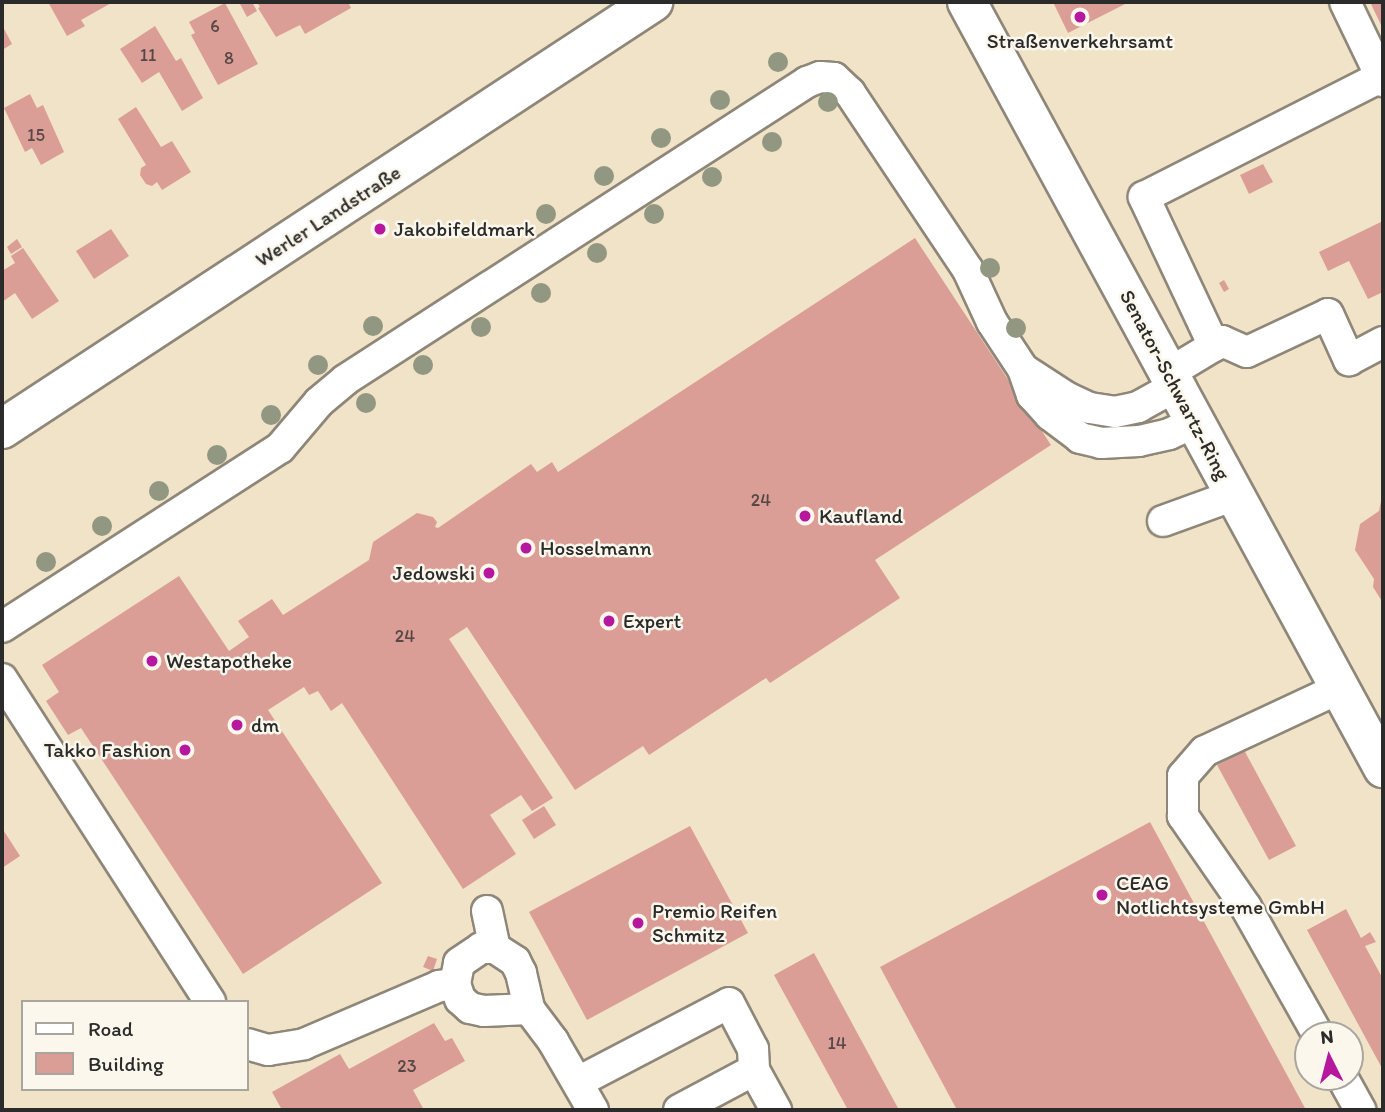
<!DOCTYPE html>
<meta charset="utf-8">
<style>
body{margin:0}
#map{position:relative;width:1385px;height:1112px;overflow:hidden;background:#f1e3c7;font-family:Itim,sans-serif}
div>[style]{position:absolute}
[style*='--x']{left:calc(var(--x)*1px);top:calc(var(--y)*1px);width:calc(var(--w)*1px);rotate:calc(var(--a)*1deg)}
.building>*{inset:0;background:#da9e97}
.roads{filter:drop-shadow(2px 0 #8e8779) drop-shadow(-2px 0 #8e8779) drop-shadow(0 2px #8e8779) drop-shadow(0 -2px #8e8779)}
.minor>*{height:30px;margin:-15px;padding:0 15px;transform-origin:15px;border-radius:15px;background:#fff}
.major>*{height:38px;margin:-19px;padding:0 19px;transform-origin:19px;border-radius:19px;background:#fff}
.trees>*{width:20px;height:20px;margin:-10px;border-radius:50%;background:#919781}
.dots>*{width:19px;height:19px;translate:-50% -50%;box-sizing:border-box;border:4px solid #fbf7ec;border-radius:50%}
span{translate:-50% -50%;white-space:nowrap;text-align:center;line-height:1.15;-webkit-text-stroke:5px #fbf7ec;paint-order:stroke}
.number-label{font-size:18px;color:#574846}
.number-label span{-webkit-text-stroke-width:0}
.poi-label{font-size:21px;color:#2b2b2b}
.left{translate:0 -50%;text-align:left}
.right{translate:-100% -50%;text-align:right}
.street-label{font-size:21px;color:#2b2b2b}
.frame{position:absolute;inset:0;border:4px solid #2b2b2b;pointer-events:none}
.legend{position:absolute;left:21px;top:1000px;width:228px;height:91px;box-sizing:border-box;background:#fbf7ec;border:2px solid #a8a59f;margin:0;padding:9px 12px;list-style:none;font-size:21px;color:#2b2b2b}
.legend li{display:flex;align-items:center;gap:14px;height:35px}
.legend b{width:35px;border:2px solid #a8a59f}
.north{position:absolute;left:1294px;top:1021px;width:70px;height:70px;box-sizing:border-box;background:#fbf7ec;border:2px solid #a8a59f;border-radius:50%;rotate:354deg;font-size:19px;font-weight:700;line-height:28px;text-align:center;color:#2b2b2b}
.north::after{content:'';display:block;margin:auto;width:24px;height:32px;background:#b5179e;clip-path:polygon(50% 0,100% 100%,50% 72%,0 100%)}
</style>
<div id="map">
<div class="building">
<i style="clip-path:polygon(48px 2px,113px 2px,81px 20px,85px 26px,67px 36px)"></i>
<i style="clip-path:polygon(239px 2px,252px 2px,257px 11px,247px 17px)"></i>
<i style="clip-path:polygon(257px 2px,348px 2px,351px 8px,305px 34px,300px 25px,276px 37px,258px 8px,260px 7px)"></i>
<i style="clip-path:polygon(1053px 2px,1129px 2px,1068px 33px)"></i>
<i style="clip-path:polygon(1370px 2px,1383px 2px,1383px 29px)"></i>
<i style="clip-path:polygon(225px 3px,258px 64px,218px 85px,191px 35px,195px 33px,189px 22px)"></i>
<i style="clip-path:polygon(2px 25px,12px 44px,2px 50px)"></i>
<i style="clip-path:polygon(155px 26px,176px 61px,181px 58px,203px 98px,182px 111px,159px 72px,142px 83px,120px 49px)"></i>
<i style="clip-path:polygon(30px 94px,37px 108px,43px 105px,64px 152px,41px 165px,32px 148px,25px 152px,4px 108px)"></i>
<i style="clip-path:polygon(136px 107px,161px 147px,172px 141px,191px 172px,162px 190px,157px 182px,152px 186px,146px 184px,140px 175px,141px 168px,146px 165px,118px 119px)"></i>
<i style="clip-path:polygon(1263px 164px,1273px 182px,1249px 194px,1240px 175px)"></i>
<i style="clip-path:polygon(1383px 221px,1383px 292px,1368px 299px,1349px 261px,1328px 271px,1319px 252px)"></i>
<i style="clip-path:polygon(111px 229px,129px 256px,94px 279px,76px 251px)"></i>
<i style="clip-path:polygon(915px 238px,1051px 445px,875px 560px,900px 598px,770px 683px,766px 678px,649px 755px,643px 746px,575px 790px,467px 627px,449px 639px,553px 798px,532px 811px,521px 795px,490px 815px,516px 854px,463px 889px,342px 703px,331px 711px,318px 691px,309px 695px,304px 687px,268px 710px,382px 883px,243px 974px,81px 728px,68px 735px,46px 701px,59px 692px,42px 665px,179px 576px,229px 651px,249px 637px,238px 621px,272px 599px,283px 615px,369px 560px,373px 542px,417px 513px,433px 517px,437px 522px,435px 527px,438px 528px,531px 464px,537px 472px,552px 462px,558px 472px)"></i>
<i style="clip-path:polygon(17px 239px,22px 247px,11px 254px,7px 247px)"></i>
<i style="clip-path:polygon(23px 248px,59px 301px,32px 319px,15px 293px,2px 302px,2px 271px,15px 263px,11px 256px)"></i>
<i style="clip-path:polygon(1224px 280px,1229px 289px,1224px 292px,1219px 283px)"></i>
<i style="clip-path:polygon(1382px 496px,1383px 496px,1383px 603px,1373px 587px,1374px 579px,1355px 550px,1360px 524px,1379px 511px)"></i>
<i style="clip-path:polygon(1244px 750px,1296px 846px,1269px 860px,1217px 765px)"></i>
<i style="clip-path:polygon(544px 806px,556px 825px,534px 839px,522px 820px)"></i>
<i style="clip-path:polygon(1150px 822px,1306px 1110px,957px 1110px,880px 967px)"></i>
<i style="clip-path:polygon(690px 826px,748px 933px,587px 1020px,529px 912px)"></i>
<i style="clip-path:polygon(2px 828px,20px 856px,2px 868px)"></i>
<i style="clip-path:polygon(1346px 909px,1361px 938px,1370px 932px,1376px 942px,1365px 946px,1383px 979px,1383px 1070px,1307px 930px)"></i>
<i style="clip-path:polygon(814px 953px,899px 1110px,848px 1110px,774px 975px)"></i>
<i style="clip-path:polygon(428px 956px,437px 959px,433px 971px,423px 967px)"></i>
<i style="clip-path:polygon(434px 1023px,445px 1041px,452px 1038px,465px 1061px,413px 1090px,424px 1110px,282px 1110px,272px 1092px,340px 1054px,349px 1069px)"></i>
</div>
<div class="roads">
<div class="minor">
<i style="--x:1345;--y:2;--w:88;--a:64.3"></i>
<i style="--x:1214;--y:346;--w:165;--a:-115.2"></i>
<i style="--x:1144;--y:197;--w:266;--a:-26.9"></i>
<i style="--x:1023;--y:369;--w:51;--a:33.1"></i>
<i style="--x:1066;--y:397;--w:26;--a:25"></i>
<i style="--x:1090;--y:408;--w:25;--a:9"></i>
<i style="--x:1115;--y:412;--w:24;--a:-12"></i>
<i style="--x:1138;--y:407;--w:43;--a:-28.9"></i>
<i style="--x:1169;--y:373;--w:62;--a:-31.1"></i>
<i style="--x:1222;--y:341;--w:27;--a:24"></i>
<i style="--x:1247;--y:352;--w:89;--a:-25.1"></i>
<i style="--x:1328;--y:314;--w:51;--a:65.5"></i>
<i style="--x:1349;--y:360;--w:38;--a:-28"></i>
<i style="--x:1163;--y:521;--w:77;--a:-19.9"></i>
<i style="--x:2;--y:627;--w:331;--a:-32.8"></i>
<i style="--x:280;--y:448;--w:60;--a:-49.7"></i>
<i style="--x:319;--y:402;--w:34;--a:-40"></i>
<i style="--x:345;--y:380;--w:550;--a:-32.82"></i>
<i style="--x:807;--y:82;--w:14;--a:-21"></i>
<i style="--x:820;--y:77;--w:14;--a:4"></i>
<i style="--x:834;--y:78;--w:22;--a:43"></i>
<i style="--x:850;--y:93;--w:213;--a:56.3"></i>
<i style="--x:968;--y:270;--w:57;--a:65.2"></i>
<i style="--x:992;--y:322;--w:56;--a:56.6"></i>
<i style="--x:1023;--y:369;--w:28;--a:71"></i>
<i style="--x:1032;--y:395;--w:27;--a:48"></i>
<i style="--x:1050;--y:415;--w:38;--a:37"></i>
<i style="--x:1080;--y:438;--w:22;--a:13"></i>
<i style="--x:1101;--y:443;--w:38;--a:-3"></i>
<i style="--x:1139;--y:441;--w:31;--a:-13"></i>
<i style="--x:1169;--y:434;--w:30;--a:-24"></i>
<i style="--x:2;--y:679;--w:384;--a:57.2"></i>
<i style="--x:487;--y:911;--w:38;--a:78"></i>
<i style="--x:529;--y:1009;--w:45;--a:177.5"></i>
<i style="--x:484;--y:1011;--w:14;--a:-168"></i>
<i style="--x:470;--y:1008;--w:13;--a:-138"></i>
<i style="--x:460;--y:999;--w:16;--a:-108"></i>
<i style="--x:455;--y:984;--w:21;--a:-79"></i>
<i style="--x:459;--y:963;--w:27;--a:-34"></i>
<i style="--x:481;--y:948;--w:14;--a:0"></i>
<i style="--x:495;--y:948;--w:24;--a:33"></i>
<i style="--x:515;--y:961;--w:13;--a:63"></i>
<i style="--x:521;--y:973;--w:37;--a:77"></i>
<i style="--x:529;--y:1009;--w:40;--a:53"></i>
<i style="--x:553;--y:1041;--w:80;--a:59.9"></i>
<i style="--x:1318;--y:1035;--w:147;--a:-119.4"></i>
<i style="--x:1246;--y:907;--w:111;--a:-124.7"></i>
<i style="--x:1183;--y:816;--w:40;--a:-90"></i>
<i style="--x:1183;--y:776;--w:33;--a:-49"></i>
<i style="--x:1205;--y:751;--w:149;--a:-25"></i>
<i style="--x:247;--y:1044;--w:22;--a:16"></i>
<i style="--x:268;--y:1050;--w:36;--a:-9"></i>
<i style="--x:304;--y:1044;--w:147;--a:-23.2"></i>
<i style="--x:439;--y:986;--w:16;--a:-7"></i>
<i style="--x:1342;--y:1077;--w:38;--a:61"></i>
<i style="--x:578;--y:1082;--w:170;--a:-27.6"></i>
<i style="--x:729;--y:1003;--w:52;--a:62.4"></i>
<i style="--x:753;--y:1049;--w:21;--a:87"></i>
<i style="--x:679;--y:1110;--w:85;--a:-28.1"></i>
<i style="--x:754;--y:1070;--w:46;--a:61.2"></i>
</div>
<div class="major">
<i style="--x:967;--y:2;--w:872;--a:61.49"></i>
<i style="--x:2;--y:429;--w:779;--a:-33.26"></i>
</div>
</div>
<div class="trees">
<i style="left:778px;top:62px"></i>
<i style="left:720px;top:100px"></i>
<i style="left:828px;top:102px"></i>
<i style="left:661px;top:138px"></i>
<i style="left:772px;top:142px"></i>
<i style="left:604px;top:176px"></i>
<i style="left:712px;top:177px"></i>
<i style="left:546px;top:214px"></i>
<i style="left:654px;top:214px"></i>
<i style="left:597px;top:253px"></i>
<i style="left:990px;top:268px"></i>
<i style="left:541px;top:293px"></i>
<i style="left:373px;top:326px"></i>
<i style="left:481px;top:327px"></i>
<i style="left:1016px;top:328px"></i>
<i style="left:318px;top:365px"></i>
<i style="left:423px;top:365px"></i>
<i style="left:366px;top:403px"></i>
<i style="left:271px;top:415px"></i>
<i style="left:217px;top:455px"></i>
<i style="left:159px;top:491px"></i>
<i style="left:102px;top:526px"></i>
<i style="left:46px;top:562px"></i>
</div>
<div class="dots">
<i style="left:1080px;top:17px;background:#b5179e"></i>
<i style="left:380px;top:229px;background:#b5179e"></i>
<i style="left:805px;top:516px;background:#b5179e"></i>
<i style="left:526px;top:548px;background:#b5179e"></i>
<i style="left:489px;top:573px;background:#b5179e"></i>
<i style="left:609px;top:621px;background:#b5179e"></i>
<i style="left:152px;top:661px;background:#b5179e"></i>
<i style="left:237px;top:725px;background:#b5179e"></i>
<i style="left:185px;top:750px;background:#b5179e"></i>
<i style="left:1102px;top:895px;background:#b5179e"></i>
<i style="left:638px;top:923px;background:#b5179e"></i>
</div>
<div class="number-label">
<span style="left:215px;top:26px">6</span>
<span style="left:148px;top:55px">11</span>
<span style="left:229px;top:58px">8</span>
<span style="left:36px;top:135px">15</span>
<span style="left:761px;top:500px">24</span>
<span style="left:405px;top:636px">24</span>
<span style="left:837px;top:1043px">14</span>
<span style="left:407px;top:1066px">23</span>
</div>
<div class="poi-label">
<span style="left:1080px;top:41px">Straßenverkehrsamt</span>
<span class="left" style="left:394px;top:229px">Jakobifeldmark</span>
<span class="left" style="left:819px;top:516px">Kaufland</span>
<span class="left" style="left:540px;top:548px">Hosselmann</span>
<span class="right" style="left:475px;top:573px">Jedowski</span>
<span class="left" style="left:623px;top:621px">Expert</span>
<span class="left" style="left:166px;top:661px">Westapotheke</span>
<span class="left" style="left:251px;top:725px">dm</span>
<span class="right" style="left:171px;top:750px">Takko Fashion</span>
<span class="left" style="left:1116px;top:895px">CEAG<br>Notlichtsysteme GmbH</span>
<span class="left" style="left:652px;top:923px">Premio Reifen<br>Schmitz</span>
</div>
<div class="street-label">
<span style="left:328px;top:216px;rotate:-33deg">Werler Landstraße</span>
<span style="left:1175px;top:385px;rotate:62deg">Senator-Schwartz-Ring</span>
</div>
<div class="frame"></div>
<ul class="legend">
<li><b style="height:9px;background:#fff"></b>Road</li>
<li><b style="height:19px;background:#da9e97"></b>Building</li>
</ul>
<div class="north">N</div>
</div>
